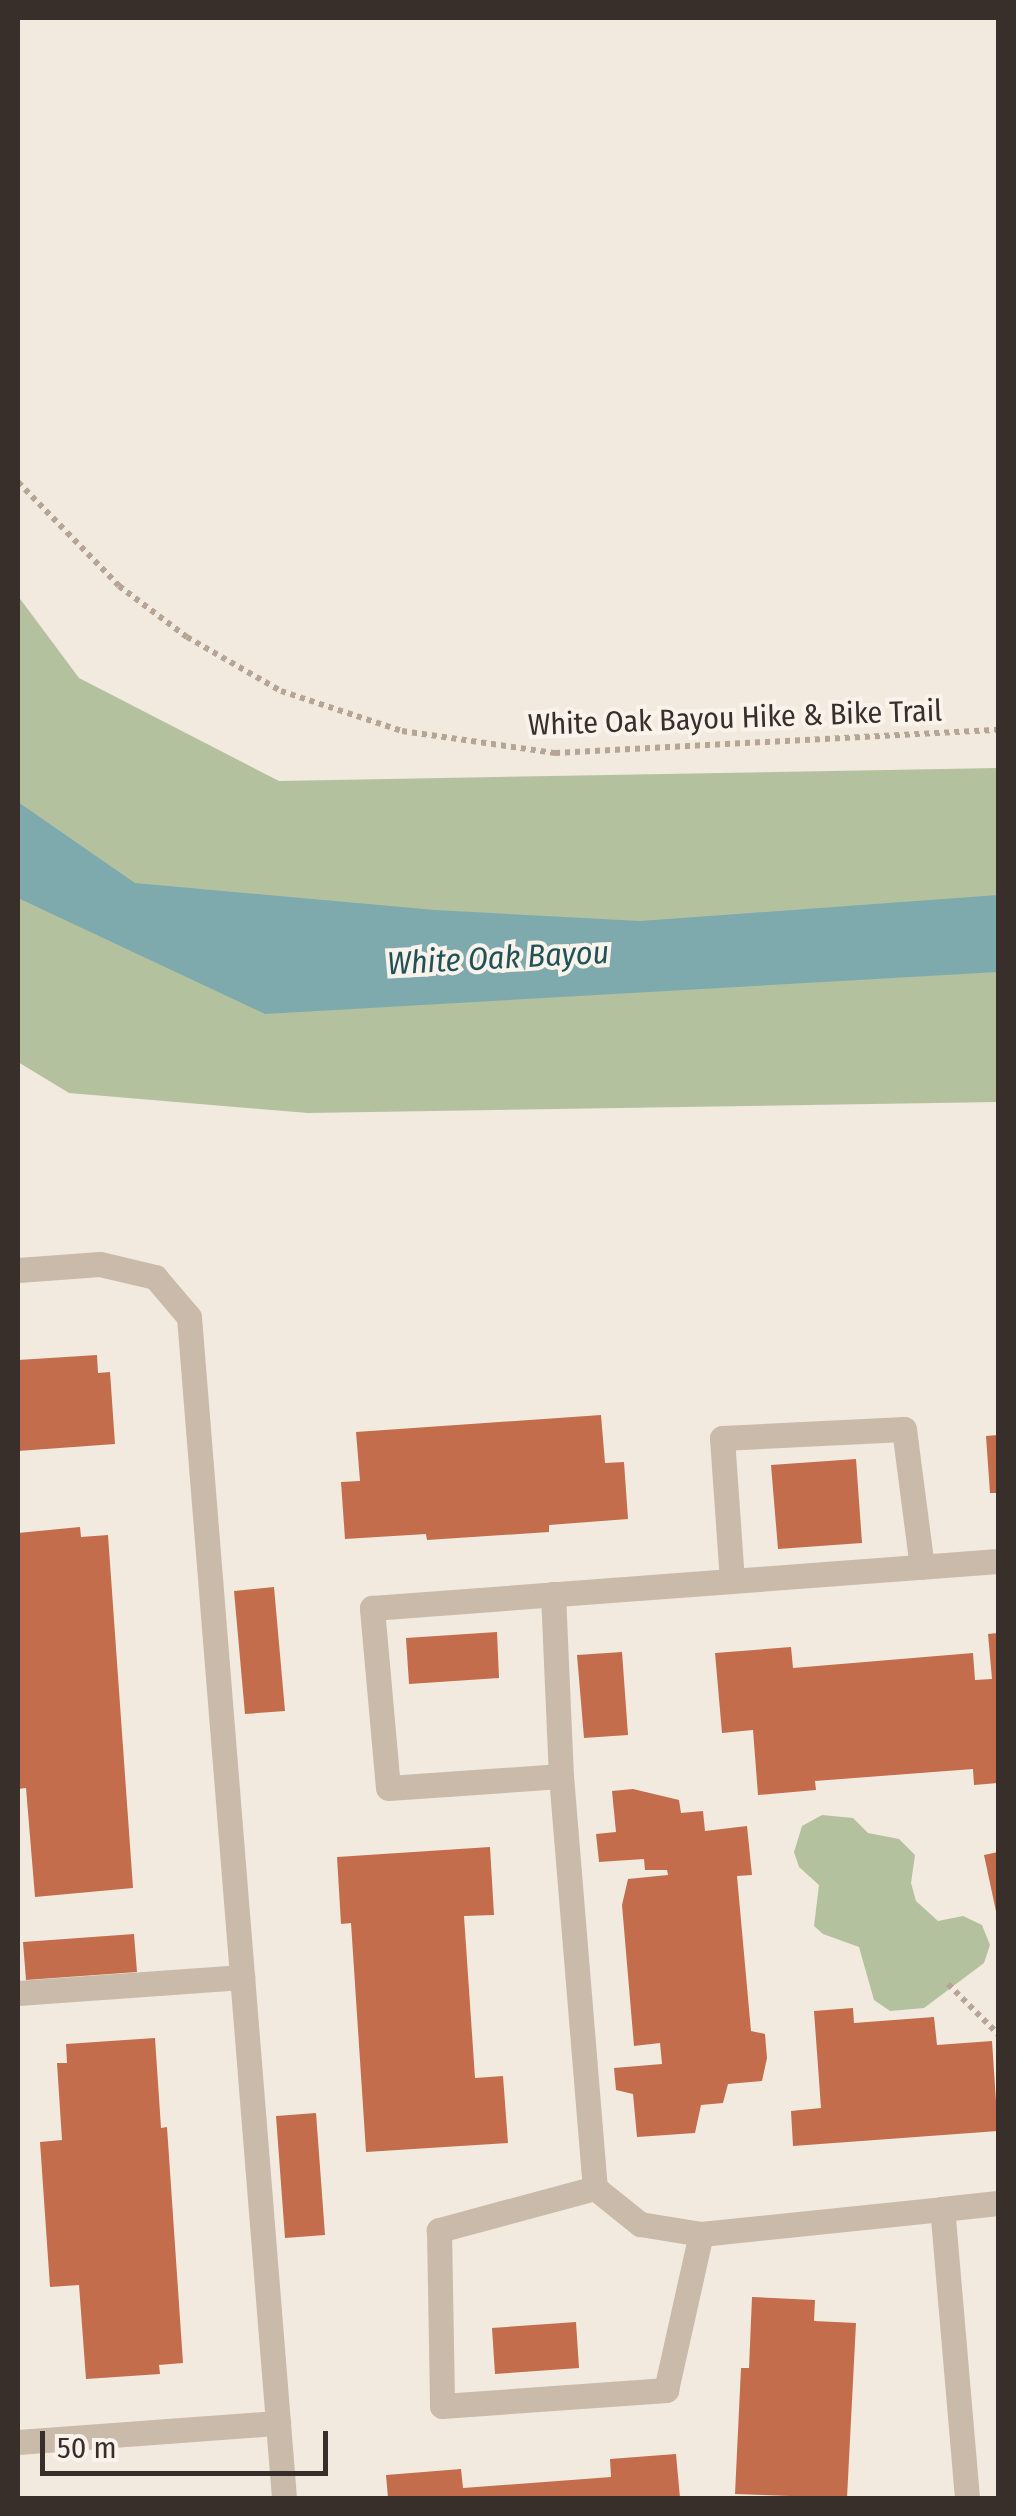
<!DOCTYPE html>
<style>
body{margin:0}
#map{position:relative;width:1016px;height:2516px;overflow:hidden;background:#f2eade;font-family:"Fira Sans Condensed",sans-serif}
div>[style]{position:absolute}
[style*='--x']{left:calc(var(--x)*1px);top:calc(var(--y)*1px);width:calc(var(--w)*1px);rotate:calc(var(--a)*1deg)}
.green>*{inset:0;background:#b4c19e}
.water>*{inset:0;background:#7eaaae}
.building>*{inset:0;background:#c36d4c}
.path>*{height:6px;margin-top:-3px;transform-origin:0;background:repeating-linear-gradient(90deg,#b6a494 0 5px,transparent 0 10px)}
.minor>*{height:25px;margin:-12.5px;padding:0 12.5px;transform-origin:12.5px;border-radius:12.5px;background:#cabaaa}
span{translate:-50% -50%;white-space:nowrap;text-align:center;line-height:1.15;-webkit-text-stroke:8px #faf3eb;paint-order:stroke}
.street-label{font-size:30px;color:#382f2a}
.water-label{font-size:32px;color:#205258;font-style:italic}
.frame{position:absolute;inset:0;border:20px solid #382f2a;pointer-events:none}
.scale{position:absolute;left:40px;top:2431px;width:288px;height:45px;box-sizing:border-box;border:5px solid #382f2a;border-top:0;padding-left:12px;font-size:30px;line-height:35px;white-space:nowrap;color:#382f2a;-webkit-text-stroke:8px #faf3eb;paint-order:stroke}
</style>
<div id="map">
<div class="green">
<i style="clip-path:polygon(18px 596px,79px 678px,279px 781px,998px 768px,998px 1102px,308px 1113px,69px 1093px,18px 1062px)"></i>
<i style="clip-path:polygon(822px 1815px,853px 1818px,868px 1833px,899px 1839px,915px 1855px,911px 1883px,916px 1901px,938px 1921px,963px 1916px,982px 1925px,990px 1945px,984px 1963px,924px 2008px,890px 2011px,874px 2000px,859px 1947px,823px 1934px,814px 1926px,819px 1885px,799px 1867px,794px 1852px,802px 1826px)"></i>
</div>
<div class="water">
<i style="clip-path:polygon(18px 802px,135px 883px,435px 910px,640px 921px,998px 895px,998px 972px,265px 1014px,18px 898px)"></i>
</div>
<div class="building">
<i style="clip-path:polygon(97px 1355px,98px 1373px,110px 1372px,115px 1444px,18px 1451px,18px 1360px)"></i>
<i style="clip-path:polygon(601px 1415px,605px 1463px,624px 1462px,628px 1519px,549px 1525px,549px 1532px,427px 1540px,426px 1534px,345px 1539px,341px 1482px,360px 1481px,356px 1432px)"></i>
<i style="clip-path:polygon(998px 1435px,998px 1493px,990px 1493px,986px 1436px)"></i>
<i style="clip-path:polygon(856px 1459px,862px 1543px,778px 1549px,771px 1465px)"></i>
<i style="clip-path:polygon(80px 1527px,81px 1537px,108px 1535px,133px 1888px,35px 1897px,26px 1788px,18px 1789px,18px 1533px)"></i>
<i style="clip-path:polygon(274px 1587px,285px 1711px,245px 1714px,234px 1591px)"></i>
<i style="clip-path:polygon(497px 1632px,499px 1678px,409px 1684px,406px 1638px)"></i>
<i style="clip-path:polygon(998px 1633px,998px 1783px,974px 1785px,973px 1769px,815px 1781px,816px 1790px,758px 1795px,753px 1730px,722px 1733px,715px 1653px,791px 1647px,793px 1668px,973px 1653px,975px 1680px,992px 1679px,988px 1634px)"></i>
<i style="clip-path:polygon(622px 1652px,628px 1735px,584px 1738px,577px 1655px)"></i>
<i style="clip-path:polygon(633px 1789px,679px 1800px,681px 1813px,703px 1811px,705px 1831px,747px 1826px,752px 1875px,737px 1876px,751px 2031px,765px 2034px,767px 2058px,762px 2081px,728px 2084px,723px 2103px,701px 2105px,695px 2133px,637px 2137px,633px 2094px,616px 2090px,614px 2068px,662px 2064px,660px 2043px,634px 2046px,622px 1905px,628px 1879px,668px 1875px,667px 1870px,645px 1870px,644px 1859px,599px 1862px,596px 1834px,616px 1832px,612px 1791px)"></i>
<i style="clip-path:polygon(490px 1847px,494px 1915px,464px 1916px,475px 2078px,503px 2076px,508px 2143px,366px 2152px,351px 1923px,341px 1924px,337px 1857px)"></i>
<i style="clip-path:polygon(998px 1852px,998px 1916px,997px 1916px,984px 1855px)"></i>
<i style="clip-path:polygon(134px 1934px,137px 1972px,26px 1980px,23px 1942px)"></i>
<i style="clip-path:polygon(853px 2008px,854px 2023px,934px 2017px,937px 2045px,992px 2041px,998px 2131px,793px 2146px,791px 2111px,821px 2108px,814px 2011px)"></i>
<i style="clip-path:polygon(155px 2038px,161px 2128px,167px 2127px,183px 2363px,159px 2365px,160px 2374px,86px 2379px,79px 2285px,50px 2287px,40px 2142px,62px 2140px,57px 2063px,67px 2063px,66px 2044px)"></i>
<i style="clip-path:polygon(316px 2113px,325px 2235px,285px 2238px,276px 2116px)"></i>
<i style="clip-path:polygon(752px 2297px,815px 2300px,814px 2321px,856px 2323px,847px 2498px,735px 2494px,741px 2368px,749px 2368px)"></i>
<i style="clip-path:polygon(576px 2322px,579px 2368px,495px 2374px,492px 2328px)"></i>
<i style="clip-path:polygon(676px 2454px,680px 2498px,388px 2498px,386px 2475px,461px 2469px,463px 2488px,611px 2477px,610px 2459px)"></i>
</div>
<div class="path">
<i style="--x:18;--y:482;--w:145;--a:45.8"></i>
<i style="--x:119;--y:586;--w:85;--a:36.9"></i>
<i style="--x:187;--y:637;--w:108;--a:29.9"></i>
<i style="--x:281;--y:691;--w:127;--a:18.3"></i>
<i style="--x:402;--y:731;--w:155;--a:8.2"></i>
<i style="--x:555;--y:753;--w:444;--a:-3"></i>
<i style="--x:948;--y:1984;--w:71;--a:45"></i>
</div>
<div class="minor">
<i style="--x:18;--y:1270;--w:82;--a:-4.2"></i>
<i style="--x:100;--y:1264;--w:57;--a:13.3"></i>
<i style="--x:155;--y:1277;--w:52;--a:49.6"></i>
<i style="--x:189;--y:1317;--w:1185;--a:85.4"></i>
<i style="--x:732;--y:1581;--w:143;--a:-94"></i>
<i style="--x:722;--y:1438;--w:182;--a:-2.8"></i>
<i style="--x:904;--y:1429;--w:139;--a:82.6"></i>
<i style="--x:553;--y:1594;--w:182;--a:87.5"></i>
<i style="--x:561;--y:1776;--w:413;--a:85.3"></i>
<i style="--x:595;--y:2188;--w:58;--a:38.7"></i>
<i style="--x:640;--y:2224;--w:62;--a:9.3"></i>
<i style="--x:701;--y:2234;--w:242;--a:-5.9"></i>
<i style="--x:561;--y:1776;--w:173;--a:176"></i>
<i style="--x:388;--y:1788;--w:181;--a:-95.1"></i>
<i style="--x:372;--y:1608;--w:628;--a:-4.29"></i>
<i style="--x:18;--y:1993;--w:225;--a:-4.1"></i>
<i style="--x:595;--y:2188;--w:162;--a:164.9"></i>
<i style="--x:439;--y:2230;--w:176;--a:89"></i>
<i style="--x:442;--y:2406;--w:225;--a:-4.1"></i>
<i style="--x:666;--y:2390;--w:160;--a:-77.4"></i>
<i style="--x:18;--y:2442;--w:261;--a:-4.2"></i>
<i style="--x:967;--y:2498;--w:290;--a:-94.9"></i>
<i style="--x:942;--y:2209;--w:56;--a:-6.1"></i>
</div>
<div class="street-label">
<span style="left:735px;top:718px;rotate:-2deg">White Oak Bayou Hike &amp; Bike Trail</span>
</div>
<div class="water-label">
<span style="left:498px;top:958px;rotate:-3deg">White Oak Bayou</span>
</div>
<div class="frame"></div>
<div class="scale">50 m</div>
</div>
